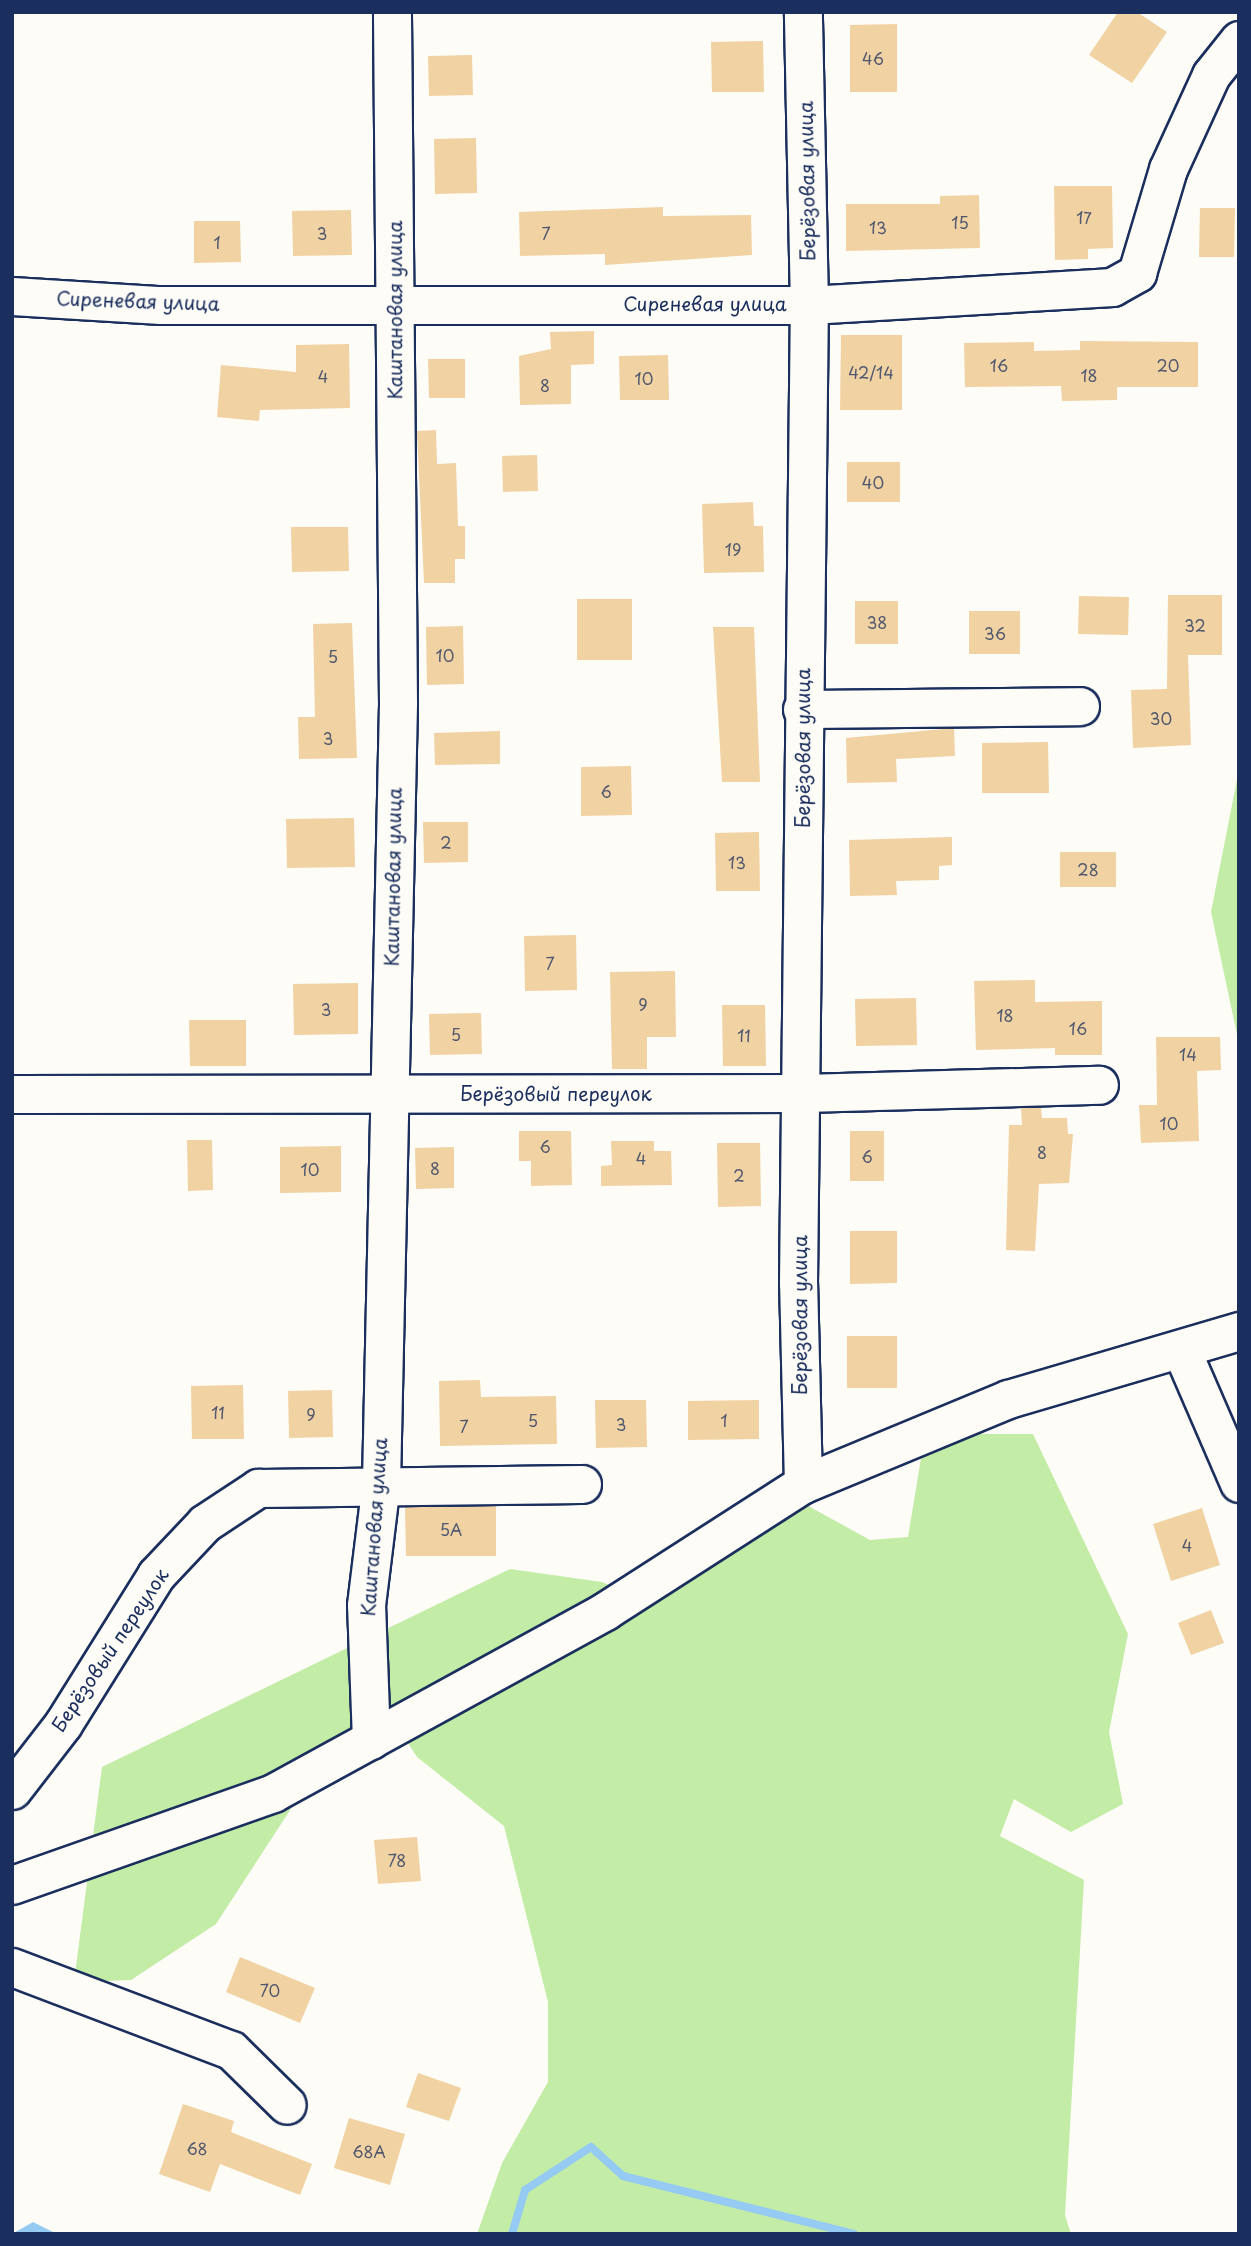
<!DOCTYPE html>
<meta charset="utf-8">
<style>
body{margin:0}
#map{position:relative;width:1251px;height:2246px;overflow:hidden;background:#fdfcf7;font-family:"Playpen Sans",sans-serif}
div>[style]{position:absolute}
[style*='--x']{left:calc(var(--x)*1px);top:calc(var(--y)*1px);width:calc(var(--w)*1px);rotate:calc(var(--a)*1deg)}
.green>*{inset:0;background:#c3eca7}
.water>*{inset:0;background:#95cbf3}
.stream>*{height:8px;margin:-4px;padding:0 4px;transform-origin:4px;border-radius:4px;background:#95cbf3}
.building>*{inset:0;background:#f1d2a3}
.roads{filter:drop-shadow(2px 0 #1b2f5e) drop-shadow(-2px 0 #1b2f5e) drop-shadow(0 2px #1b2f5e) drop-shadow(0 -2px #1b2f5e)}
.minor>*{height:37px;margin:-18.5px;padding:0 18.5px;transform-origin:18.5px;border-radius:18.5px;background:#fdfcf7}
span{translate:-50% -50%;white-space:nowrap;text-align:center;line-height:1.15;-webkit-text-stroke:6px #fdfcf7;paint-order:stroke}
.number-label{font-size:16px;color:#50586f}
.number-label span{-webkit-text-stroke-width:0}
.street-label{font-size:19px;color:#1b2f5e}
.frame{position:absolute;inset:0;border:14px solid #1b2f5e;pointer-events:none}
</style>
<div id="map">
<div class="green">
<i style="clip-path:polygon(1239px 769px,1239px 1044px,1211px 912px)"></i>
<i style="clip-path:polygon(925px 1434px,1033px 1434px,1128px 1634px,1109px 1732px,1123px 1804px,1071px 1832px,1014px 1799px,1000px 1836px,1084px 1880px,1065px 2215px,1071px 2234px,477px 2234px,502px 2163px,548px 2082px,548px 2002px,504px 1826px,417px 1757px,406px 1740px,296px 1801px,216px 1924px,131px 1980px,74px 1982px,102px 1767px,510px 1569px,602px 1582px,651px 1604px,801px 1502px,870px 1540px,908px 1537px)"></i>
</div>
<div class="water">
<i style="clip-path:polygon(33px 2222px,57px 2234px,12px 2234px)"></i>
</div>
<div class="stream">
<i style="--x:512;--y:2234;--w:46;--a:-73.5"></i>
<i style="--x:525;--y:2190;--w:79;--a:-33.1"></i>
<i style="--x:591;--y:2147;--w:43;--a:42.2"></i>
<i style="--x:623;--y:2176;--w:238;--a:14.1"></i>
</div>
<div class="building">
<i style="clip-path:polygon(1118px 12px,1137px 12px,1167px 32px,1132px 83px,1089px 55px)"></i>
<i style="clip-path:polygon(897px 24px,897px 92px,850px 92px,850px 25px)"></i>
<i style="clip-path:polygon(763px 41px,764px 92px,712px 92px,711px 42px)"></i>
<i style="clip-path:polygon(472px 55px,473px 95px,429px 96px,428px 56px)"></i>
<i style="clip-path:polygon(476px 138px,477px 193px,435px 194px,434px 139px)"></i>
<i style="clip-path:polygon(1054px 186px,1112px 186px,1113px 248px,1088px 249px,1088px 259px,1055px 260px)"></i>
<i style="clip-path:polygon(979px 195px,980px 248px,846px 251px,846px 204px,940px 204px,940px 196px)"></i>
<i style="clip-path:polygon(663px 207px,663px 216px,751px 215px,752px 255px,605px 265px,605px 254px,520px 256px,519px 212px)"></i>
<i style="clip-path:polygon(1200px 208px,1235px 208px,1234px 257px,1199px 257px)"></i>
<i style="clip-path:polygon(351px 210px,352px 255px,293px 256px,292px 211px)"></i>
<i style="clip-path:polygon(194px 221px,240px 221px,241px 262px,194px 263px)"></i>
<i style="clip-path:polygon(594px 331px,594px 364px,571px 365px,571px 404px,520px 405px,519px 356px,551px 349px,550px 332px)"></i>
<i style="clip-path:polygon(841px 335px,902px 335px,902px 410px,840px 410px)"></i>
<i style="clip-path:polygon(1080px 341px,1198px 342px,1198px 387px,1117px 387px,1117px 400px,1062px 401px,1061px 386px,965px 387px,964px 343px,1034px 342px,1034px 351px,1080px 350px)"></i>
<i style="clip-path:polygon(349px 344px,350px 408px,260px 410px,259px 421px,217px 417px,221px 365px,296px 372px,296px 345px)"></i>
<i style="clip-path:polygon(668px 355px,669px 400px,620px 400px,619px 356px)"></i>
<i style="clip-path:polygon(428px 359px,465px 359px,465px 398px,429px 398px)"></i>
<i style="clip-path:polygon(436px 430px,437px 464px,456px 463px,458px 526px,465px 526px,465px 559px,455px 559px,455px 583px,424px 583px,417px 431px)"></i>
<i style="clip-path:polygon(537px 455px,538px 491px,503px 492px,502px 456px)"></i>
<i style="clip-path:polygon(847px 462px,900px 462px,900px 502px,847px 502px)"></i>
<i style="clip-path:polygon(753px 502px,754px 526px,763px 526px,764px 572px,704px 573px,702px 504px)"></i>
<i style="clip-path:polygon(291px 527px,348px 527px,349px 571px,292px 572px)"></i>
<i style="clip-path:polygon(1168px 595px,1222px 595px,1222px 655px,1188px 655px,1191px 745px,1133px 748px,1131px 690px,1167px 689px)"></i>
<i style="clip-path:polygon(1079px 596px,1129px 597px,1128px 635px,1078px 634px)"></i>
<i style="clip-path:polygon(577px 599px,632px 599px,632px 660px,577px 660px)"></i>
<i style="clip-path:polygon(855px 601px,898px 601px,898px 644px,855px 644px)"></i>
<i style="clip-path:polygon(969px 611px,1020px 611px,1020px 654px,969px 654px)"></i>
<i style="clip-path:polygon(352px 623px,357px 758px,299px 759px,298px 717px,315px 717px,313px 624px)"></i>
<i style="clip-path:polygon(463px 626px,464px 684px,427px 685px,426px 627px)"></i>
<i style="clip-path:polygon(713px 627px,754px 627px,760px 782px,722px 782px)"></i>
<i style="clip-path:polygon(954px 728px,955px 756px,896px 759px,897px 782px,847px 783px,846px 738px)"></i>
<i style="clip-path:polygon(500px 731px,500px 764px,435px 765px,434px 733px)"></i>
<i style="clip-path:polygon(1048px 742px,1049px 793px,982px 793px,982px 743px)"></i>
<i style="clip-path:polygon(631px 766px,632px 815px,581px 816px,581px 767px)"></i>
<i style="clip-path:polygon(354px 818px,355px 867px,287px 868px,286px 819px)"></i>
<i style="clip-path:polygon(423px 822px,468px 822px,468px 862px,424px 863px)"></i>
<i style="clip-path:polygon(759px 832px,760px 891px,716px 891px,715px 833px)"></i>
<i style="clip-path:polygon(952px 837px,952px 865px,939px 866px,939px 880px,896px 881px,897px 895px,850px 896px,849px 840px)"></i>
<i style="clip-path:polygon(1060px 852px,1116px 852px,1116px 887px,1060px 887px)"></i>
<i style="clip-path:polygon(576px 935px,577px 990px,525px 991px,524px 936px)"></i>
<i style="clip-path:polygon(675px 971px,676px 1037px,647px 1037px,647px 1069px,612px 1069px,610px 972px)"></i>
<i style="clip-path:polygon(1035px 980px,1035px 1002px,1102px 1001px,1102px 1055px,1055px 1055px,1055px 1048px,976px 1050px,974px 981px)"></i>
<i style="clip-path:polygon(358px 983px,358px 1034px,294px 1035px,293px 984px)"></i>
<i style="clip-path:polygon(916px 998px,917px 1045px,856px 1046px,855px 999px)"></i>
<i style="clip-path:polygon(722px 1005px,765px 1005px,766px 1066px,723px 1066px)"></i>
<i style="clip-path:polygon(481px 1013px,482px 1054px,430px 1055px,429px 1014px)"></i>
<i style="clip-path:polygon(189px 1020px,246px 1020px,246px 1066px,190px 1066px)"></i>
<i style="clip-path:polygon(1156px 1037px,1220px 1037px,1221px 1070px,1197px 1071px,1199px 1141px,1141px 1143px,1139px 1105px,1157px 1105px)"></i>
<i style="clip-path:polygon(1021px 1108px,1041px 1108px,1042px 1118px,1067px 1118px,1068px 1134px,1073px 1134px,1069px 1183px,1039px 1184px,1035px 1251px,1006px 1250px,1009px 1125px,1022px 1125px)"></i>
<i style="clip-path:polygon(519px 1131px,571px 1131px,572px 1185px,531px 1186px,531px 1161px,519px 1161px)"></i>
<i style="clip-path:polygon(850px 1131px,884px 1131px,884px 1181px,850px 1181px)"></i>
<i style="clip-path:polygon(187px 1140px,212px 1140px,213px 1190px,188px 1191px)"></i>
<i style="clip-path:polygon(611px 1141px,654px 1141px,654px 1151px,671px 1151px,672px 1185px,601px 1186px,601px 1166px,612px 1165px)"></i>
<i style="clip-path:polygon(717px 1143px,760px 1143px,761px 1206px,718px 1207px)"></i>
<i style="clip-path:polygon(341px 1146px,341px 1192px,280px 1193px,280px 1147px)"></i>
<i style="clip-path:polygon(454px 1147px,454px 1188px,416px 1189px,415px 1148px)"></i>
<i style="clip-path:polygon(850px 1231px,897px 1231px,897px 1283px,850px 1284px)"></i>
<i style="clip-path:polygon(847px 1336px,897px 1336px,897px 1388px,847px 1388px)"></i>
<i style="clip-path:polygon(480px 1380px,481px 1397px,556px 1396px,557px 1444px,440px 1446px,439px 1381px)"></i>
<i style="clip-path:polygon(243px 1385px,244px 1439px,192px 1439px,191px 1386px)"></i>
<i style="clip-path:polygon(332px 1390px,333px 1437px,289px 1438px,288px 1391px)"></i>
<i style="clip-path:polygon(595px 1400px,646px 1400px,647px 1447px,596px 1448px)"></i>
<i style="clip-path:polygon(759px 1400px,759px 1439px,688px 1440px,688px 1401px)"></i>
<i style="clip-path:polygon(496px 1506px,496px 1556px,406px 1556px,405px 1507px)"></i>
<i style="clip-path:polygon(1202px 1508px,1220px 1565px,1171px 1581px,1153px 1524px)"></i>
<i style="clip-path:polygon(1211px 1610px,1224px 1643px,1191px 1655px,1178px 1623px)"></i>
<i style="clip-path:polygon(417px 1837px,421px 1881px,378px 1884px,374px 1840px)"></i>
<i style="clip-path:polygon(240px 1957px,315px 1988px,300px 2023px,226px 1992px)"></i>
<i style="clip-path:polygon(418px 2073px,461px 2088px,449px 2121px,406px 2107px)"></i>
<i style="clip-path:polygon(183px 2104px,234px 2121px,231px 2132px,312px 2164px,300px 2195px,220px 2164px,210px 2192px,159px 2174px)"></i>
<i style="clip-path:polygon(349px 2118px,405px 2134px,390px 2185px,334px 2168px)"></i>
</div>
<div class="roads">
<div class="minor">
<i style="--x:12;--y:296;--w:149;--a:3.5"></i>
<i style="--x:161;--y:305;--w:648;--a:0"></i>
<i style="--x:809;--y:305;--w:304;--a:-3.4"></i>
<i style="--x:1112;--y:287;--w:29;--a:-29"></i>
<i style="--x:1137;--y:273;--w:109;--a:-73.4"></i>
<i style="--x:1168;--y:169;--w:103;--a:-65.4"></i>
<i style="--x:1211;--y:75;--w:45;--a:-51.3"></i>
<i style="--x:802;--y:709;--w:278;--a:-0.6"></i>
<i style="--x:12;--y:1094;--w:792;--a:-0.07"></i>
<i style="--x:804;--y:1093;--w:295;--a:-1.6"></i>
<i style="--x:1181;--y:1349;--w:146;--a:66.6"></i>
<i style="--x:803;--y:1484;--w:201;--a:-91.4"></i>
<i style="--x:798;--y:1283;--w:978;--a:-89.36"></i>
<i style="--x:809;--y:305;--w:293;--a:-91.2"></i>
<i style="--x:371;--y:1740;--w:135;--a:-92.1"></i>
<i style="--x:366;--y:1605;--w:123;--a:-83"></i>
<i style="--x:381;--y:1483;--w:780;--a:-88.75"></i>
<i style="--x:398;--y:703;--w:691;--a:-90.5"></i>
<i style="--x:12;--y:1790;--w:83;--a:-52.3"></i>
<i style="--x:63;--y:1724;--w:176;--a:-58"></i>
<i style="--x:156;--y:1575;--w:71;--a:-46.7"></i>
<i style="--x:205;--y:1523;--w:64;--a:-33.4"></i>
<i style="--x:258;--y:1488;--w:324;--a:-0.7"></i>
<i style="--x:12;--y:1885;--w:277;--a:-19.4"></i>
<i style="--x:273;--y:1793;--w:379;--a:-28.7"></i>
<i style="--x:605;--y:1611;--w:235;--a:-32.7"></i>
<i style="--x:803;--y:1484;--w:222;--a:-22.5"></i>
<i style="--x:1008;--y:1399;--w:241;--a:-16.4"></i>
<i style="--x:12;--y:1967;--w:234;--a:20.8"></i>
<i style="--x:231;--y:2050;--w:78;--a:44.5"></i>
</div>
</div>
<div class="number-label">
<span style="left:873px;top:58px">46</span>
<span style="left:1084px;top:217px">17</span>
<span style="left:960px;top:222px">15</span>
<span style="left:878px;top:227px">13</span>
<span style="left:322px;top:233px">3</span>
<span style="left:546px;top:233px">7</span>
<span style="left:217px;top:242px">1</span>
<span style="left:999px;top:365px">16</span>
<span style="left:1168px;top:365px">20</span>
<span style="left:871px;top:372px">42/14</span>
<span style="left:1089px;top:375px">18</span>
<span style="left:323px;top:376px">4</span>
<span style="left:644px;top:378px">10</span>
<span style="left:545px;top:385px">8</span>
<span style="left:873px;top:482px">40</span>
<span style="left:733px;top:549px">19</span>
<span style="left:877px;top:622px">38</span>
<span style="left:1195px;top:625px">32</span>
<span style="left:995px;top:633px">36</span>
<span style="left:445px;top:655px">10</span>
<span style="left:333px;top:656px">5</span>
<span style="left:1161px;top:718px">30</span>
<span style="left:328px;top:738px">3</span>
<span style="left:606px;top:791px">6</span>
<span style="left:446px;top:842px">2</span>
<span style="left:737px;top:862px">13</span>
<span style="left:1088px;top:869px">28</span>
<span style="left:550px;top:963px">7</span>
<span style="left:643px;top:1004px">9</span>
<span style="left:326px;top:1009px">3</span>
<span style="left:1005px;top:1015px">18</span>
<span style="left:1078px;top:1028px">16</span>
<span style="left:456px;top:1034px">5</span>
<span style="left:744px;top:1035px">11</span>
<span style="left:1188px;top:1054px">14</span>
<span style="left:1169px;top:1123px">10</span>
<span style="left:545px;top:1146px">6</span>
<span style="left:1042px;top:1152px">8</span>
<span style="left:867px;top:1156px">6</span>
<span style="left:641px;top:1158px">4</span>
<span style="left:435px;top:1168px">8</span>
<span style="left:310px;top:1169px">10</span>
<span style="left:739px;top:1175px">2</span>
<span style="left:218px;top:1412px">11</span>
<span style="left:311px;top:1414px">9</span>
<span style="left:533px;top:1420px">5</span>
<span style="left:724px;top:1420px">1</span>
<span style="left:621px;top:1424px">3</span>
<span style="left:464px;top:1426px">7</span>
<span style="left:451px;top:1529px">5А</span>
<span style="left:1187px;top:1545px">4</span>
<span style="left:397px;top:1860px">78</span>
<span style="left:270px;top:1990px">70</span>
<span style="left:197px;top:2148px">68</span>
<span style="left:369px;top:2151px">68А</span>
</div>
<div class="street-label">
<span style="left:807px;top:181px;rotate:-91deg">Берёзовая улица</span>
<span style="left:138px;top:301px;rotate:2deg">Сиреневая улица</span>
<span style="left:705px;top:304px">Сиреневая улица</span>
<span style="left:395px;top:310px;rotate:-90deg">Каштановая улица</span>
<span style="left:803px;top:748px;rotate:-90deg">Берёзовая улица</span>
<span style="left:393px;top:877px;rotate:-89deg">Каштановая улица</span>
<span style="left:556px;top:1094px">Берёзовый переулок</span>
<span style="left:800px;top:1315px;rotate:-90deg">Берёзовая улица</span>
<span style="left:374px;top:1527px;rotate:-86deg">Каштановая улица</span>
<span style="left:110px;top:1650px;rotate:-56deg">Берёзовый переулок</span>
</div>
<div class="frame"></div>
</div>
